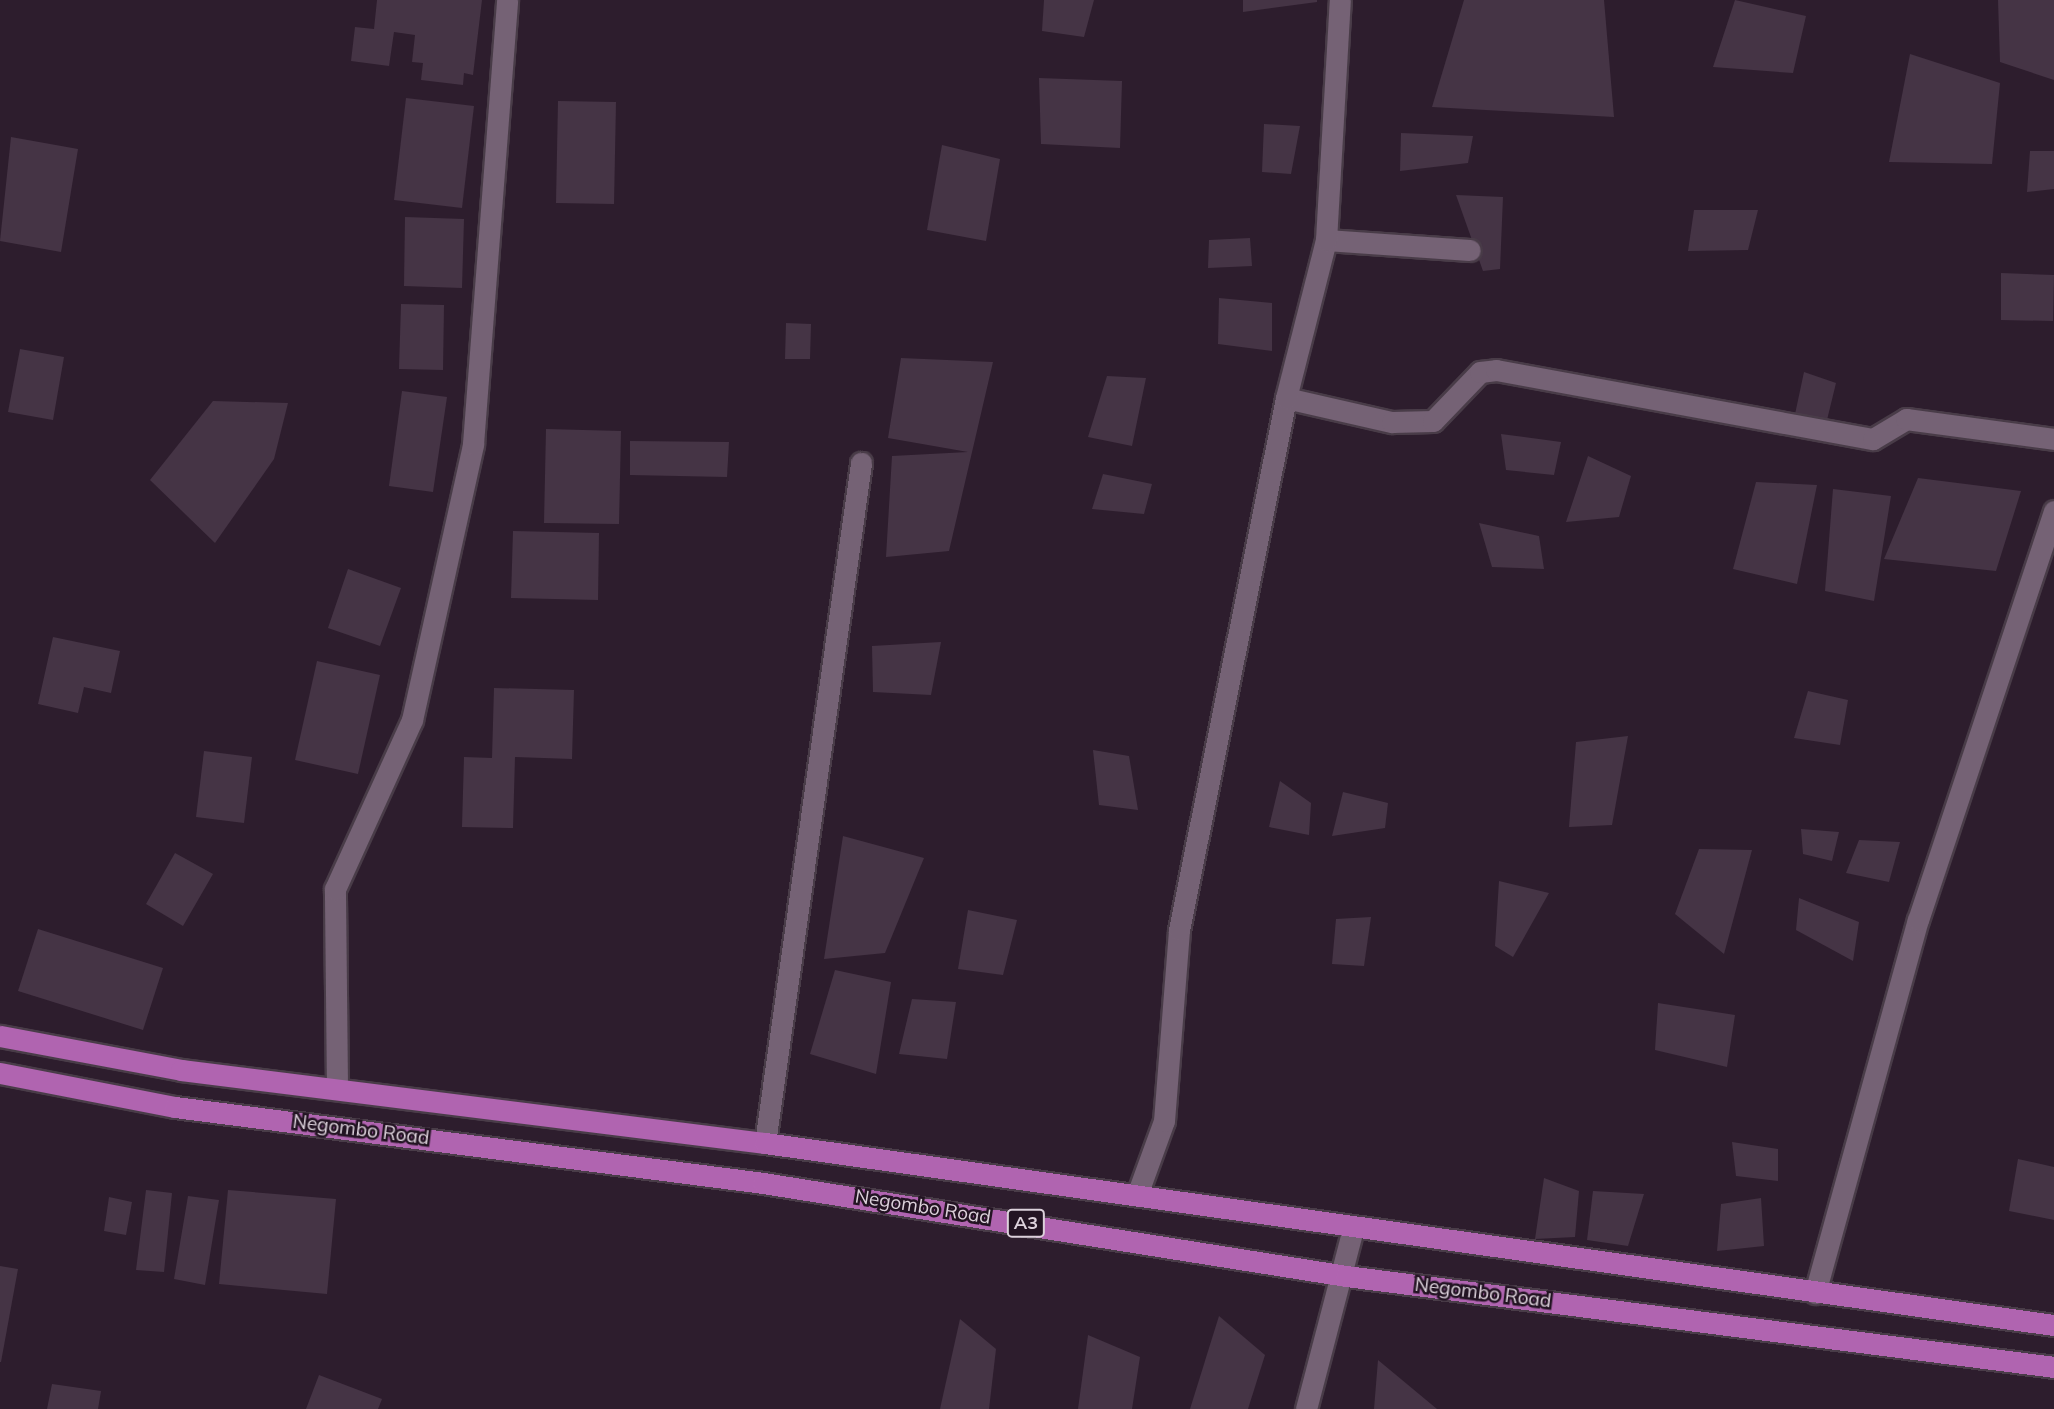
<!DOCTYPE html>
<style>
body{margin:0}
#map{position:relative;width:2054px;height:1409px;overflow:hidden;background:#2d1d2d;font-family:Mulish,sans-serif}
div>[style]{position:absolute}
[style*='--x']{left:calc(var(--x)*1px);top:calc(var(--y)*1px);width:calc(var(--w)*1px);rotate:calc(var(--a)*1deg)}
.building>*{inset:0;background:#453445}
.roads{filter:drop-shadow(2px 0 #493c48) drop-shadow(-2px 0 #493c48) drop-shadow(0 2px #493c48) drop-shadow(0 -2px #493c48)}
.minor>*{height:21px;margin:-10.5px;padding:0 10.5px;transform-origin:10.5px;border-radius:10.5px;background:#756275}
.tertiary>*{height:21px;margin:-10.5px;padding:0 10.5px;transform-origin:10.5px;border-radius:10.5px;background:#756275}
.trunk>*{height:21px;margin:-10.5px;padding:0 10.5px;transform-origin:10.5px;border-radius:10.5px;background:#b064b0}
span{translate:-50% -50%;white-space:nowrap;text-align:center;line-height:1.15;-webkit-text-stroke:5px #231423;paint-order:stroke}
.shield-label span{padding:2px 5px;background:#231423;border:2px solid;border-radius:5px;-webkit-text-stroke-width:0}
.shield-label{font-size:18px;color:#dcd1db;font-weight:700}
.street-label{font-size:19px;color:#dcd1db}
</style>
<div id="map">
<div class="building">
<i style="clip-path:polygon(377px 0,482px 0,473px 75px,464px 73px,463px 85px,421px 80px,423px 63px,412px 62px,415px 35px,394px 32px,389px 66px,351px 61px,355px 27px,374px 29px)"></i>
<i style="clip-path:polygon(1044px 0,1094px 0,1084px 37px,1042px 31px)"></i>
<i style="clip-path:polygon(1243px 0,1317px 0,1317px 2px,1243px 12px)"></i>
<i style="clip-path:polygon(1464px 0,1604px 0,1614px 117px,1432px 107px)"></i>
<i style="clip-path:polygon(1735px 0,1806px 16px,1793px 73px,1713px 67px)"></i>
<i style="clip-path:polygon(1998px 0,2054px 0,2054px 80px,2000px 62px)"></i>
<i style="clip-path:polygon(1910px 54px,2000px 83px,1992px 164px,1889px 162px)"></i>
<i style="clip-path:polygon(1039px 78px,1122px 81px,1120px 148px,1041px 144px)"></i>
<i style="clip-path:polygon(406px 98px,474px 106px,462px 208px,394px 200px)"></i>
<i style="clip-path:polygon(558px 101px,616px 102px,614px 204px,556px 203px)"></i>
<i style="clip-path:polygon(1264px 124px,1300px 126px,1291px 174px,1262px 172px)"></i>
<i style="clip-path:polygon(1401px 133px,1473px 136px,1468px 163px,1400px 171px)"></i>
<i style="clip-path:polygon(11px 137px,78px 149px,61px 252px,0 241px)"></i>
<i style="clip-path:polygon(942px 145px,1000px 159px,986px 241px,927px 230px)"></i>
<i style="clip-path:polygon(2030px 151px,2054px 151px,2054px 189px,2027px 192px)"></i>
<i style="clip-path:polygon(1456px 195px,1503px 197px,1500px 269px,1483px 271px)"></i>
<i style="clip-path:polygon(1694px 210px,1758px 210px,1748px 250px,1688px 251px)"></i>
<i style="clip-path:polygon(405px 217px,464px 219px,462px 288px,404px 286px)"></i>
<i style="clip-path:polygon(1250px 238px,1252px 266px,1208px 268px,1209px 240px)"></i>
<i style="clip-path:polygon(2001px 273px,2054px 275px,2053px 321px,2001px 320px)"></i>
<i style="clip-path:polygon(1219px 298px,1272px 303px,1272px 351px,1218px 344px)"></i>
<i style="clip-path:polygon(401px 304px,444px 305px,443px 370px,399px 369px)"></i>
<i style="clip-path:polygon(786px 323px,811px 324px,810px 359px,785px 359px)"></i>
<i style="clip-path:polygon(20px 349px,64px 357px,53px 420px,8px 412px)"></i>
<i style="clip-path:polygon(901px 358px,993px 362px,949px 551px,886px 557px,892px 456px,968px 452px,888px 438px)"></i>
<i style="clip-path:polygon(1804px 372px,1836px 383px,1827px 420px,1794px 419px)"></i>
<i style="clip-path:polygon(1107px 376px,1146px 378px,1132px 446px,1088px 437px)"></i>
<i style="clip-path:polygon(402px 391px,447px 397px,433px 492px,389px 486px)"></i>
<i style="clip-path:polygon(213px 401px,288px 403px,274px 459px,215px 543px,150px 480px)"></i>
<i style="clip-path:polygon(546px 429px,621px 431px,619px 524px,544px 523px)"></i>
<i style="clip-path:polygon(1501px 434px,1561px 442px,1554px 475px,1506px 470px)"></i>
<i style="clip-path:polygon(630px 441px,729px 442px,727px 477px,630px 475px)"></i>
<i style="clip-path:polygon(1588px 456px,1631px 476px,1619px 517px,1566px 522px)"></i>
<i style="clip-path:polygon(1103px 474px,1152px 484px,1144px 514px,1092px 509px)"></i>
<i style="clip-path:polygon(1918px 478px,2021px 491px,1996px 571px,1884px 559px)"></i>
<i style="clip-path:polygon(1756px 482px,1817px 485px,1797px 584px,1733px 569px)"></i>
<i style="clip-path:polygon(1833px 489px,1891px 496px,1874px 601px,1825px 591px)"></i>
<i style="clip-path:polygon(1479px 523px,1539px 536px,1544px 569px,1492px 567px)"></i>
<i style="clip-path:polygon(513px 531px,599px 533px,598px 600px,511px 598px)"></i>
<i style="clip-path:polygon(348px 569px,401px 588px,380px 646px,328px 628px)"></i>
<i style="clip-path:polygon(53px 637px,120px 651px,111px 693px,84px 687px,78px 713px,38px 704px)"></i>
<i style="clip-path:polygon(941px 642px,931px 695px,873px 692px,872px 646px)"></i>
<i style="clip-path:polygon(317px 661px,380px 675px,358px 774px,295px 760px)"></i>
<i style="clip-path:polygon(494px 688px,574px 690px,572px 759px,515px 757px,513px 828px,462px 827px,464px 757px,492px 758px)"></i>
<i style="clip-path:polygon(1808px 691px,1848px 700px,1840px 745px,1794px 738px)"></i>
<i style="clip-path:polygon(1628px 736px,1612px 825px,1569px 827px,1576px 742px)"></i>
<i style="clip-path:polygon(1093px 750px,1129px 756px,1138px 810px,1099px 805px)"></i>
<i style="clip-path:polygon(204px 751px,252px 757px,244px 823px,196px 817px)"></i>
<i style="clip-path:polygon(1280px 781px,1311px 803px,1309px 835px,1269px 827px)"></i>
<i style="clip-path:polygon(1343px 792px,1388px 803px,1385px 828px,1332px 836px)"></i>
<i style="clip-path:polygon(1801px 829px,1839px 832px,1832px 861px,1803px 854px)"></i>
<i style="clip-path:polygon(843px 836px,924px 858px,885px 953px,824px 959px)"></i>
<i style="clip-path:polygon(1859px 840px,1900px 842px,1889px 882px,1846px 873px)"></i>
<i style="clip-path:polygon(1699px 849px,1752px 850px,1724px 954px,1675px 914px)"></i>
<i style="clip-path:polygon(175px 853px,213px 874px,183px 926px,146px 904px)"></i>
<i style="clip-path:polygon(1499px 881px,1549px 893px,1513px 957px,1495px 946px)"></i>
<i style="clip-path:polygon(1799px 898px,1859px 922px,1853px 961px,1796px 930px)"></i>
<i style="clip-path:polygon(968px 910px,1017px 920px,1003px 975px,958px 969px)"></i>
<i style="clip-path:polygon(1371px 917px,1364px 966px,1332px 964px,1336px 919px)"></i>
<i style="clip-path:polygon(38px 929px,163px 968px,143px 1030px,18px 991px)"></i>
<i style="clip-path:polygon(835px 970px,891px 982px,876px 1074px,810px 1054px)"></i>
<i style="clip-path:polygon(912px 999px,956px 1002px,947px 1059px,899px 1054px)"></i>
<i style="clip-path:polygon(1658px 1003px,1735px 1015px,1727px 1067px,1655px 1050px)"></i>
<i style="clip-path:polygon(1732px 1142px,1778px 1149px,1778px 1181px,1736px 1176px)"></i>
<i style="clip-path:polygon(2018px 1159px,2054px 1167px,2054px 1220px,2009px 1211px)"></i>
<i style="clip-path:polygon(1544px 1178px,1579px 1191px,1575px 1237px,1535px 1239px)"></i>
<i style="clip-path:polygon(146px 1190px,172px 1193px,164px 1272px,136px 1270px)"></i>
<i style="clip-path:polygon(228px 1190px,336px 1199px,327px 1294px,219px 1284px)"></i>
<i style="clip-path:polygon(1593px 1191px,1644px 1194px,1628px 1246px,1587px 1240px)"></i>
<i style="clip-path:polygon(188px 1196px,219px 1200px,205px 1285px,174px 1279px)"></i>
<i style="clip-path:polygon(109px 1197px,132px 1202px,126px 1235px,104px 1231px)"></i>
<i style="clip-path:polygon(1761px 1198px,1764px 1246px,1717px 1251px,1721px 1204px)"></i>
<i style="clip-path:polygon(0 1266px,18px 1269px,1px 1362px,0 1362px)"></i>
<i style="clip-path:polygon(1219px 1316px,1265px 1355px,1248px 1409px,1190px 1409px)"></i>
<i style="clip-path:polygon(960px 1319px,996px 1349px,989px 1409px,940px 1409px)"></i>
<i style="clip-path:polygon(1088px 1335px,1140px 1357px,1132px 1409px,1078px 1409px)"></i>
<i style="clip-path:polygon(1378px 1360px,1437px 1409px,1374px 1409px)"></i>
<i style="clip-path:polygon(319px 1375px,382px 1399px,378px 1409px,306px 1409px)"></i>
<i style="clip-path:polygon(52px 1384px,101px 1391px,98px 1409px,47px 1409px)"></i>
</div>
<div class="roads">
<div class="minor">
<i style="--x:1326;--y:240;--w:144;--a:4"></i>
<i style="--x:1286;--y:398;--w:109;--a:12.8"></i>
<i style="--x:1392;--y:422;--w:41;--a:-1.4"></i>
<i style="--x:1433;--y:421;--w:68;--a:-46.2"></i>
<i style="--x:1480;--y:372;--w:16;--a:-7"></i>
<i style="--x:1496;--y:370;--w:383;--a:10.4"></i>
<i style="--x:1873;--y:439;--w:39;--a:-31"></i>
<i style="--x:1906;--y:419;--w:149;--a:7.7"></i>
<i style="--x:337;--y:1088;--w:199;--a:-90.6"></i>
<i style="--x:335;--y:889;--w:186;--a:-65.5"></i>
<i style="--x:412;--y:720;--w:283;--a:-77.5"></i>
<i style="--x:473;--y:444;--w:445;--a:-85.6"></i>
<i style="--x:765;--y:1143;--w:687;--a:-81.96"></i>
<i style="--x:1137;--y:1195;--w:79;--a:-70"></i>
<i style="--x:1164;--y:1121;--w:192;--a:-85.5"></i>
<i style="--x:1179;--y:930;--w:543;--a:-78.63"></i>
<i style="--x:1286;--y:398;--w:163;--a:-75.8"></i>
<i style="--x:1326;--y:240;--w:240;--a:-86.7"></i>
<i style="--x:1815;--y:1293;--w:387;--a:-74.6"></i>
<i style="--x:1918;--y:920;--w:431;--a:-71.6"></i>
</div>
<div class="tertiary">
<i style="--x:1306;--y:1409;--w:186;--a:-75.4"></i>
</div>
<div class="trunk">
<i style="--x:0;--y:1036;--w:184;--a:10.6"></i>
<i style="--x:181;--y:1070;--w:589;--a:7.13"></i>
<i style="--x:765;--y:1143;--w:1302;--a:8.04"></i>
<i style="--x:0;--y:1073;--w:178;--a:11"></i>
<i style="--x:175;--y:1107;--w:593;--a:7.36"></i>
<i style="--x:763;--y:1183;--w:590;--a:9.06"></i>
<i style="--x:1346;--y:1276;--w:714;--a:7.32"></i>
</div>
</div>
<div class="shield-label">
<span style="left:1026px;top:1223px">A3</span>
</div>
<div class="street-label">
<span style="left:361px;top:1130px;rotate:7deg">Negombo Road</span>
<span style="left:923px;top:1207px;rotate:9deg">Negombo Road</span>
<span style="left:1483px;top:1293px;rotate:7deg">Negombo Road</span>
</div>
</div>
